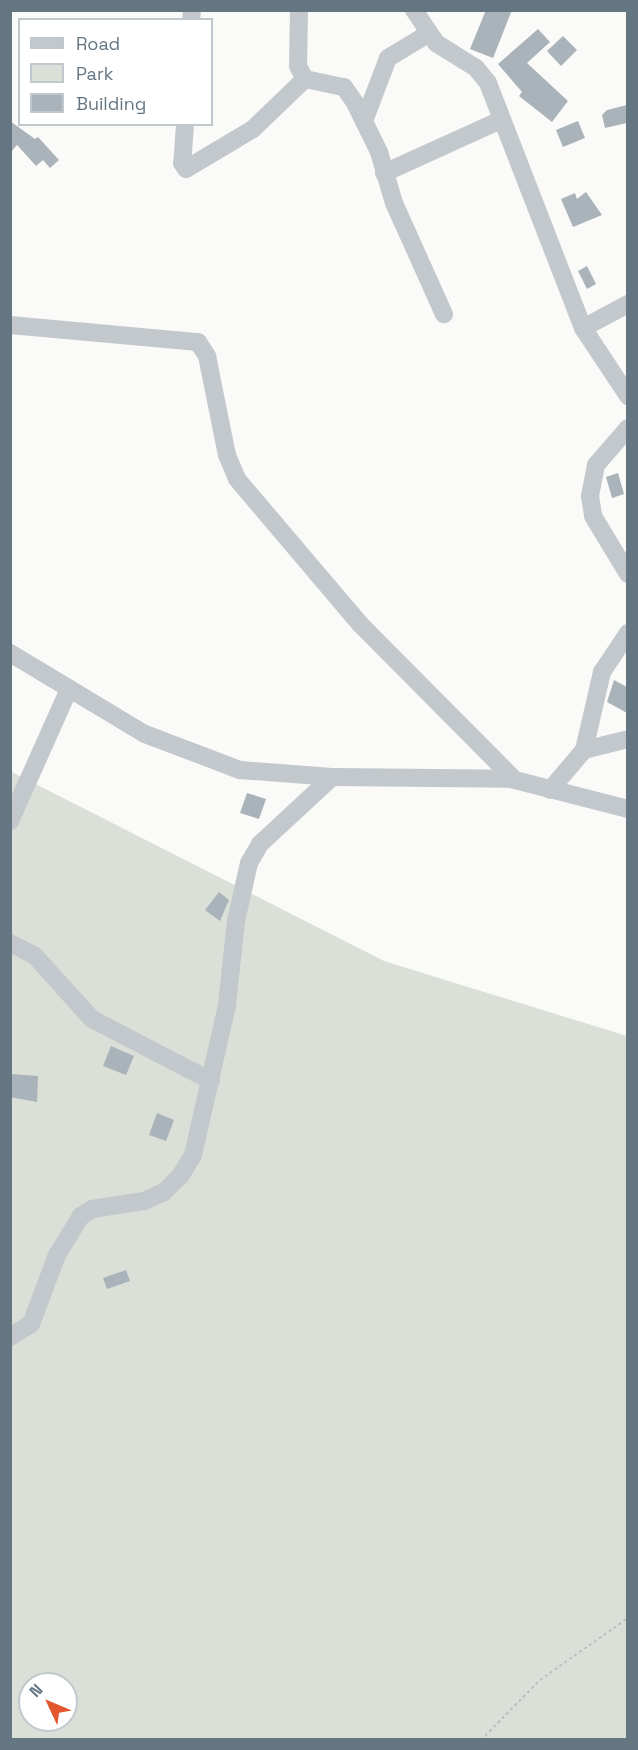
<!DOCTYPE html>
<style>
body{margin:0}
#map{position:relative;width:638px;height:1750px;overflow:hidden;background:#fafaf8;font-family:"Space Grotesk",sans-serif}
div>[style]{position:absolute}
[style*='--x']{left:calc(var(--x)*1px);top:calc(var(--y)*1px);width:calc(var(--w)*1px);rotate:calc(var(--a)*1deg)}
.green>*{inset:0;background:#dadfd7}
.building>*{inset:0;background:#aab3b9}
.path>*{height:2px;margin-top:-1px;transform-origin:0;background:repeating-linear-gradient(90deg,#bbbfc2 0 3px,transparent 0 6px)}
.minor>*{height:18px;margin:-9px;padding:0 9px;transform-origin:9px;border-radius:9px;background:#c3c8cc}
span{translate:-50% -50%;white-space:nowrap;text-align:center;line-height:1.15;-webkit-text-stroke:6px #fff;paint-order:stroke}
.frame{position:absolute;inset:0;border:12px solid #657683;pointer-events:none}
.legend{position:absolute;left:18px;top:18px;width:195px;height:108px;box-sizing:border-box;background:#fff;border:2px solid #c1c8cd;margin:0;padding:8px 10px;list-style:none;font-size:18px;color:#657683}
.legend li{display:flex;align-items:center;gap:12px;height:30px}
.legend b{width:30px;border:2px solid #c1c8cd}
.north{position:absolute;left:18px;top:1672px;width:60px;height:60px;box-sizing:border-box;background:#fff;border:2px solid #c1c8cd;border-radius:50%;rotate:314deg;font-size:16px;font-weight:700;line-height:24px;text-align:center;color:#657683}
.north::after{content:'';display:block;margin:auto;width:21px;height:27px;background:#e4572e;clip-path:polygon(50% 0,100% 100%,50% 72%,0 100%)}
</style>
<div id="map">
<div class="green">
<i style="clip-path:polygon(evenodd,10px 771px,384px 961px,627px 1036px,627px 1739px,11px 1739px,10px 771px,30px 1684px,66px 1684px,66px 1720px,30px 1720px,30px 1684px)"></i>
</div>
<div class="building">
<i style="clip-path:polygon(486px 10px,512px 10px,493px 58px,470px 49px)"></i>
<i style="clip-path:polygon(538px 29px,550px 42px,527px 63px,568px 101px,552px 122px,519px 96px,522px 92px,498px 64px)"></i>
<i style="clip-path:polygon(563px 36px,577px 50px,561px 66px,547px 51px)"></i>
<i style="clip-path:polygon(627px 105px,627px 123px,605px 128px,602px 115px,607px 110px)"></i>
<i style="clip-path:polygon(10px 121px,35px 139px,38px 137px,59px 160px,50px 168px,43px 160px,36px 166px,17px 145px,10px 153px)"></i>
<i style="clip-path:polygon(578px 121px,585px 138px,563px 147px,556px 130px)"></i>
<i style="clip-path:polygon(586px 192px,602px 215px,573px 227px,561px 199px,575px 193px,577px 199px)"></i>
<i style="clip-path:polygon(587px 266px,596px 284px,587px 289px,578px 271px)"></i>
<i style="clip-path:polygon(618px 473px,624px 494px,612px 498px,606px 477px)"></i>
<i style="clip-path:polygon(614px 680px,627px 687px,627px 713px,607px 702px)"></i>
<i style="clip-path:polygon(247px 793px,266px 799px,259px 819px,240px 813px)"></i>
<i style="clip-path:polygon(219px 892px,229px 900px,220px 921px,205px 910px)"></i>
<i style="clip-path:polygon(111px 1046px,134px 1056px,126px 1075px,103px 1066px)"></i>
<i style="clip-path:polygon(10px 1074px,38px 1076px,37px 1102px,10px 1097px)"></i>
<i style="clip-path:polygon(157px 1113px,174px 1120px,166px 1141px,149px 1135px)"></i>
<i style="clip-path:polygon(126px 1270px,130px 1281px,107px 1289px,103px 1278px)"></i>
</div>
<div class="path">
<i style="--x:481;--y:1740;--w:84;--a:-45.5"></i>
<i style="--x:540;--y:1680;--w:108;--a:-35.2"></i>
</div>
<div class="minor">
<i style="--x:299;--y:10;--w:56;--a:91"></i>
<i style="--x:298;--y:66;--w:15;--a:62"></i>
<i style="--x:305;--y:79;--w:40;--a:12"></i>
<i style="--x:344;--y:87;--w:19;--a:55"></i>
<i style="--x:355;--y:103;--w:55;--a:63.9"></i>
<i style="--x:379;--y:152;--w:53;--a:73.6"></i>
<i style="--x:394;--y:203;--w:122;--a:65.8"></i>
<i style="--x:414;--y:10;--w:40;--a:56"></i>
<i style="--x:436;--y:43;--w:47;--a:32"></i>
<i style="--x:476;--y:68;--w:19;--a:51"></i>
<i style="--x:488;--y:83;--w:263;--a:68.8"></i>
<i style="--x:583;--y:328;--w:82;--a:56.5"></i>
<i style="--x:191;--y:20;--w:10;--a:-84"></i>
<i style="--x:364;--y:121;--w:67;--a:-69.1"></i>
<i style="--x:388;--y:58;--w:47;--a:-31"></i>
<i style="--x:185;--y:124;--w:39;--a:94"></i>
<i style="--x:182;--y:163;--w:7;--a:56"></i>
<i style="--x:186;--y:169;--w:78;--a:-30.8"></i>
<i style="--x:253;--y:129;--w:72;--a:-43.9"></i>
<i style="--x:384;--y:173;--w:128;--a:-24.4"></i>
<i style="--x:10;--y:325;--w:189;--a:5.2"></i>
<i style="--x:198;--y:342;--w:17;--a:57"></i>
<i style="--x:207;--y:356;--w:101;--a:78.6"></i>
<i style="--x:227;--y:455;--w:26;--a:67"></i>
<i style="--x:237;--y:479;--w:192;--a:49.7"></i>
<i style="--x:361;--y:625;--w:217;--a:45.2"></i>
<i style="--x:583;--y:328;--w:51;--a:-28.1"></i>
<i style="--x:628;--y:428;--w:49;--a:130.9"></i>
<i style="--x:596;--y:465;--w:32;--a:101"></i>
<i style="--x:590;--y:496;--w:20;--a:81"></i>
<i style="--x:593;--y:516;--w:68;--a:58.9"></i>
<i style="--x:10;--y:653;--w:157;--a:31"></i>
<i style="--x:145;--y:734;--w:102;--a:20.8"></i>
<i style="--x:240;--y:770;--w:92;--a:4.4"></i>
<i style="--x:332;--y:777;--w:179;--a:0.6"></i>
<i style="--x:511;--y:779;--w:121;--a:14.4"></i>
<i style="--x:584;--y:750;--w:80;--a:-77"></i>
<i style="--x:602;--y:672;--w:47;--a:-56.3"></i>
<i style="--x:550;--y:790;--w:52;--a:-49.6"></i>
<i style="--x:584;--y:750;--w:45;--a:-14"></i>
<i style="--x:10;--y:821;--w:145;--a:-65.9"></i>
<i style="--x:10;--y:943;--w:28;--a:27"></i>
<i style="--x:35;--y:956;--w:85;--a:47.9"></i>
<i style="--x:92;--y:1019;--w:134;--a:27.5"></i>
<i style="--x:10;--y:1337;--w:25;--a:-32"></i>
<i style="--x:31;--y:1324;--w:74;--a:-69.4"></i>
<i style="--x:57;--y:1255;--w:46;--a:-58.4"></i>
<i style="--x:81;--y:1216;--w:13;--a:-32"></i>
<i style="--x:92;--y:1209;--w:53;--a:-8.7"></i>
<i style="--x:144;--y:1201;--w:22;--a:-24"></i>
<i style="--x:164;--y:1192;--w:24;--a:-45"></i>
<i style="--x:181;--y:1175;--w:23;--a:-59"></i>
<i style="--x:193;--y:1155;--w:154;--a:-77.2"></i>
<i style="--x:227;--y:1005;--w:84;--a:-83.9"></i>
<i style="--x:236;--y:921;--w:59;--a:-77.4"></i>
<i style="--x:249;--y:863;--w:22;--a:-60"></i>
<i style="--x:260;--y:844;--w:98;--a:-42.9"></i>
</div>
<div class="frame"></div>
<ul class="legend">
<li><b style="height:8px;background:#c3c8cc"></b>Road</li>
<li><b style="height:16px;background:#dadfd7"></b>Park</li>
<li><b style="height:16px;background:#aab3b9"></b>Building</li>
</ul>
<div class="north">N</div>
</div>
